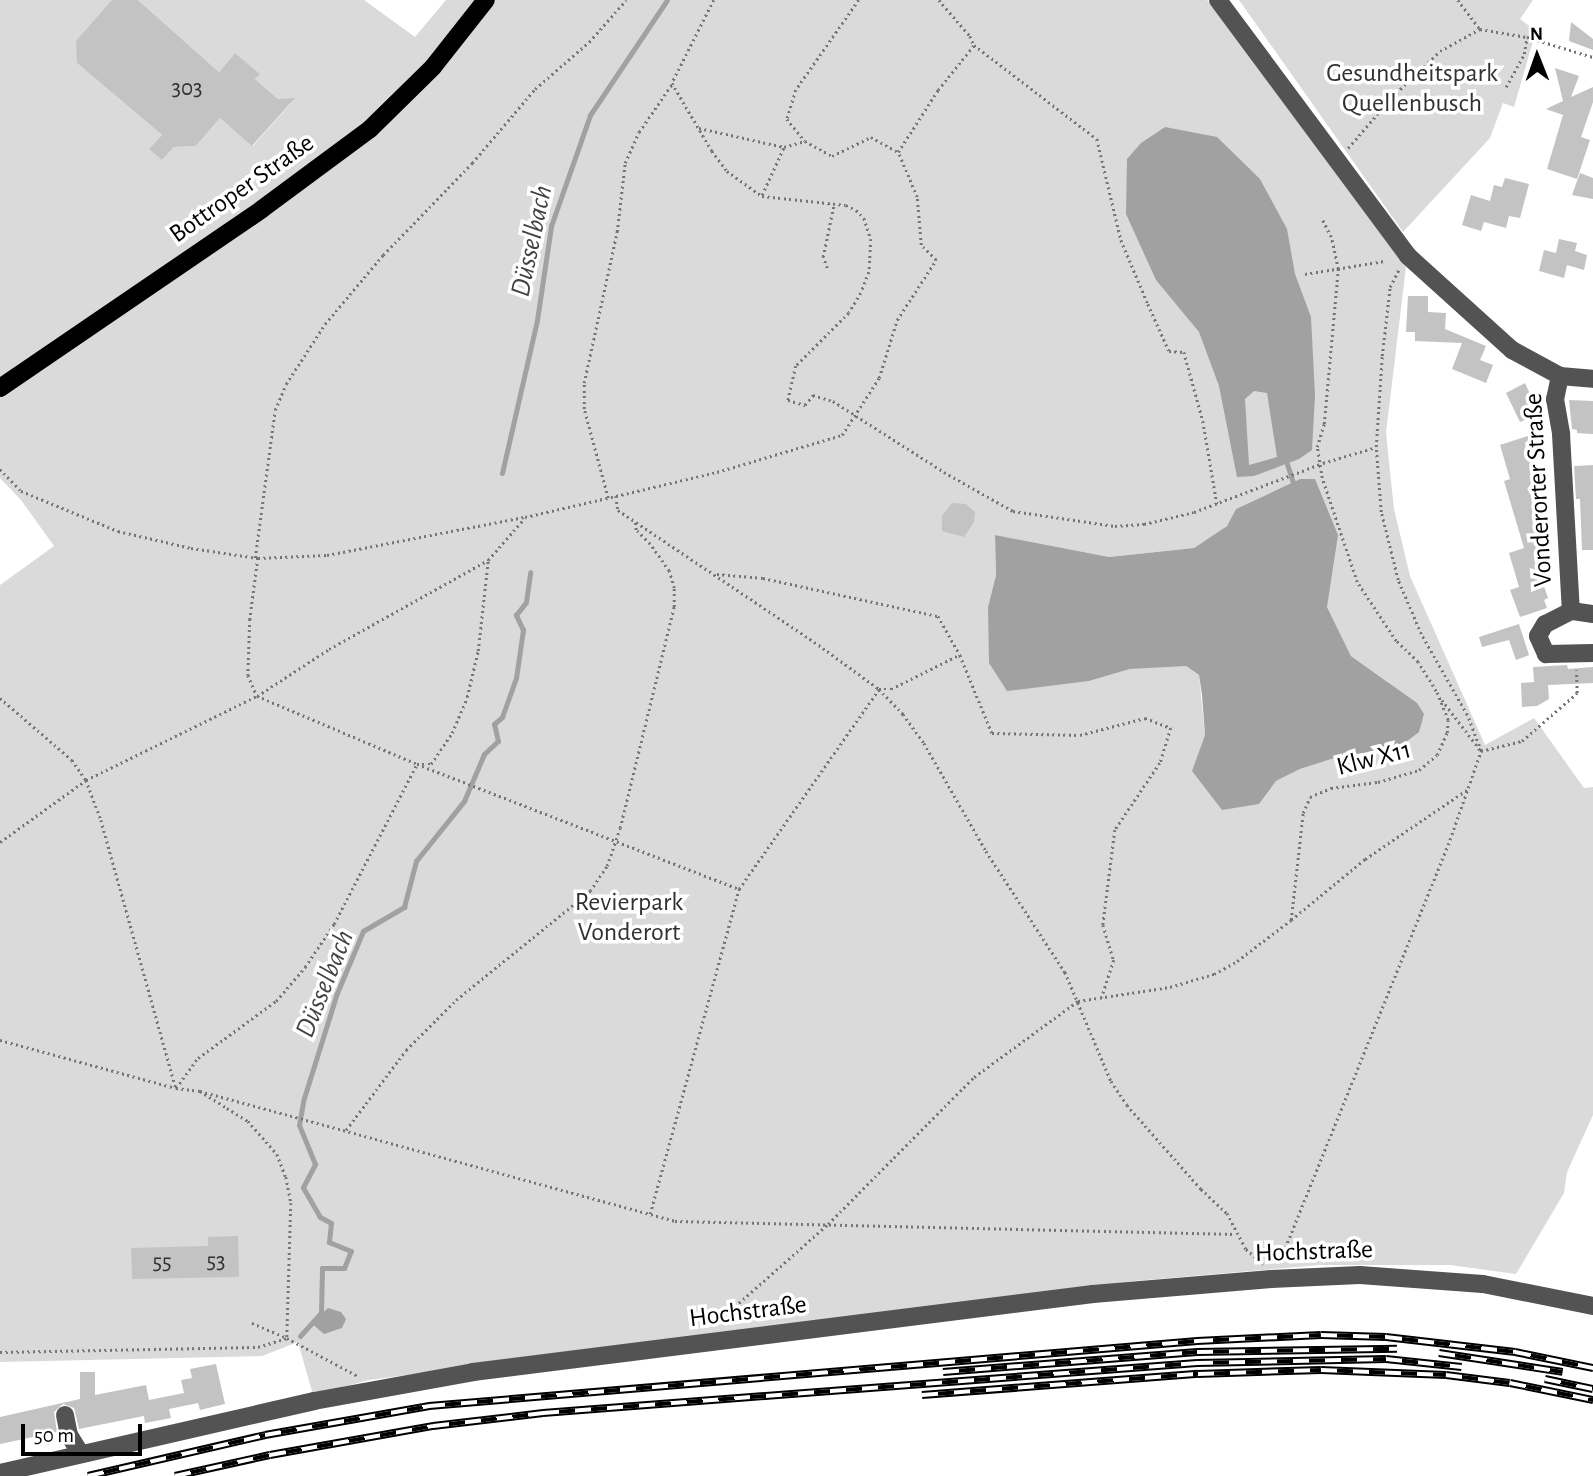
<!DOCTYPE html>
<meta charset="utf-8">
<style>
body{margin:0}
#map{position:relative;width:1593px;height:1476px;overflow:hidden;background:#fff;font-family:"Alegreya Sans",sans-serif}
div>[style]{position:absolute}
[style*='--x']{left:calc(var(--x)*1px);top:calc(var(--y)*1px);width:calc(var(--w)*1px);rotate:calc(var(--a)*1deg)}
.green>*{inset:0;background:#dadada}
.water>*{inset:0;background:#a1a1a1}
.stream>*{height:5px;margin:-2.5px;padding:0 2.5px;transform-origin:2.5px;border-radius:2.5px;background:#a1a1a1}
.building>*{inset:0;background:#c3c3c3}
.path>*{height:2.5px;margin-top:-1.25px;transform-origin:0;background:repeating-linear-gradient(90deg,#757575 0 2px,transparent 0 5.5px)}
.minor>*{height:18px;margin:-9px;padding:0 9px;transform-origin:9px;border-radius:9px;background:#535353}
.major>*{height:18px;margin:-9px;padding:0 9px;transform-origin:9px;border-radius:9px;background:#000}
.rail>*{height:8px;margin-top:-4px;transform-origin:0;background:repeating-linear-gradient(90deg,#fff 0 16px,#000 0 32px);box-sizing:border-box;border-block:2px solid #000}
span{translate:-50% -50%;white-space:nowrap;text-align:center;line-height:1.15;-webkit-text-stroke:7px #fff;paint-order:stroke}
.number-label{font-size:23px;color:#313131}
.number-label span{-webkit-text-stroke-width:0}
.park-label{font-size:26px;color:#313131}
.street-label{font-size:26px;color:#000}
.water-label{font-size:28px;color:#424242;font-style:italic}
.north{position:absolute;left:1502px;top:21px;width:70px;height:70px;-webkit-text-stroke:5px #fff;paint-order:stroke;rotate:359deg;font-size:19px;font-weight:700;line-height:28px;text-align:center;color:#000}
.north::after{content:'';display:block;margin:auto;width:24px;height:32px;background:#000;clip-path:polygon(50% 0,100% 100%,50% 72%,0 100%)}
.scale{position:absolute;left:21px;top:1424px;width:121px;height:32px;box-sizing:border-box;border:4px solid #000;border-top:0;padding-left:9px;font-size:21px;line-height:24px;white-space:nowrap;color:#000;-webkit-text-stroke:5px #fff;paint-order:stroke}
</style>
<div id="map">
<div class="green">
<i style="clip-path:polygon(evenodd,0 0,112px 0,77px 63px,162px 135px,150px 149px,162px 160px,174px 147px,196px 146px,220px 118px,253px 146px,291px 103px,287px 99px,278px 99px,255px 79px,259px 74px,235px 53px,219px 72px,138px 0,364px 0,415px 37px,446px 0,1207px 0,1406px 267px,1386px 433px,1394px 509px,1410px 576px,1485px 745px,1534px 718px,1584px 788px,1593px 787px,1593px 1115px,1567px 1172px,1564px 1193px,1516px 1274px,1450px 1265px,1320px 1265px,1135px 1281px,369px 1380px,313px 1395px,298px 1342px,262px 1356px,0 1362px,0 585px,54px 546px,21px 500px,0 478px,0 0,1300px 479px,1307px 480px,1327px 607px,1351px 656px,1388px 682px,1402px 745px,1379px 752px,1344px 755px,1300px 769px,1276px 781px,1193px 771px,1205px 735px,1199px 675px,1186px 666px,1170px 664px,1130px 669px,1089px 681px,988px 607px,996px 575px,995px 535px,1109px 557px,1194px 548px,1227px 526px,1236px 509px,1300px 479px)"></i>
<i style="clip-path:polygon(1239px 0,1533px 0,1520px 19px,1536px 31px,1514px 107px,1503px 103px,1490px 138px,1403px 232px)"></i>
</div>
<div class="water">
<i style="clip-path:polygon(evenodd,1165px 127px,1217px 137px,1260px 179px,1287px 229px,1295px 274px,1311px 317px,1315px 395px,1312px 450px,1299px 459px,1254px 476px,1237px 477px,1219px 386px,1199px 332px,1156px 280px,1126px 214px,1127px 159px,1141px 143px,1165px 127px,1254px 391px,1267px 393px,1277px 457px,1249px 465px,1245px 399px,1254px 391px)"></i>
<i style="clip-path:polygon(1300px 479px,1315px 479px,1338px 535px,1327px 607px,1351px 656px,1417px 703px,1424px 714px,1419px 732px,1402px 745px,1379px 752px,1344px 755px,1300px 769px,1276px 781px,1259px 804px,1222px 810px,1192px 771px,1205px 735px,1202px 695px,1199px 675px,1186px 666px,1130px 669px,1089px 681px,1007px 691px,989px 663px,988px 607px,996px 575px,995px 535px,1109px 557px,1194px 548px,1227px 526px,1236px 509px)"></i>
<i style="clip-path:polygon(328px 1308px,341px 1312px,346px 1319px,342px 1328px,324px 1334px,311px 1323px)"></i>
</div>
<div class="stream">
<i style="--x:1287;--y:464;--w:19;--a:72"></i>
<i style="--x:502;--y:473;--w:157;--a:-77.1"></i>
<i style="--x:537;--y:320;--w:95;--a:-81.5"></i>
<i style="--x:551;--y:226;--w:118;--a:-70.6"></i>
<i style="--x:590;--y:115;--w:138;--a:-56.2"></i>
<i style="--x:300;--y:1336;--w:31;--a:-48"></i>
<i style="--x:321;--y:1313;--w:45;--a:-88.7"></i>
<i style="--x:322;--y:1268;--w:22;--a:0"></i>
<i style="--x:344;--y:1268;--w:18;--a:-68"></i>
<i style="--x:351;--y:1251;--w:24;--a:-158"></i>
<i style="--x:329;--y:1242;--w:19;--a:-84"></i>
<i style="--x:331;--y:1223;--w:13;--a:-151"></i>
<i style="--x:320;--y:1217;--w:34;--a:-120"></i>
<i style="--x:303;--y:1187;--w:26;--a:-62"></i>
<i style="--x:315;--y:1164;--w:42;--a:-112.3"></i>
<i style="--x:299;--y:1125;--w:27;--a:-80"></i>
<i style="--x:304;--y:1098;--w:110;--a:-72.6"></i>
<i style="--x:337;--y:993;--w:67;--a:-67.2"></i>
<i style="--x:363;--y:931;--w:48;--a:-30.3"></i>
<i style="--x:404;--y:907;--w:48;--a:-75.4"></i>
<i style="--x:416;--y:861;--w:77;--a:-51.3"></i>
<i style="--x:464;--y:801;--w:51;--a:-66.9"></i>
<i style="--x:484;--y:754;--w:19;--a:-43"></i>
<i style="--x:498;--y:741;--w:17;--a:-103"></i>
<i style="--x:494;--y:724;--w:11;--a:-41"></i>
<i style="--x:502;--y:717;--w:41;--a:-70.3"></i>
<i style="--x:516;--y:678;--w:49;--a:-81.7"></i>
<i style="--x:523;--y:630;--w:17;--a:-115"></i>
<i style="--x:516;--y:615;--w:16;--a:-52"></i>
<i style="--x:526;--y:602;--w:30;--a:-82"></i>
</div>
<div class="building">
<i style="clip-path:polygon(112px 0,138px 0,219px 72px,235px 53px,260px 74px,255px 79px,278px 99px,295px 98px,252px 146px,220px 118px,196px 146px,174px 147px,162px 160px,149px 149px,162px 135px,77px 63px,76px 41px)"></i>
<i style="clip-path:polygon(1571px 22px,1593px 39px,1593px 50px,1569px 41px)"></i>
<i style="clip-path:polygon(1555px 68px,1579px 76px,1571px 97px,1593px 87px,1593px 102px,1581px 137px,1590px 140px,1577px 179px,1547px 169px,1563px 115px,1546px 109px,1563px 101px)"></i>
<i style="clip-path:polygon(1580px 173px,1593px 178px,1593px 199px,1572px 195px)"></i>
<i style="clip-path:polygon(1505px 178px,1529px 184px,1520px 218px,1509px 216px,1506px 228px,1484px 222px,1481px 231px,1462px 225px,1471px 195px,1490px 201px,1494px 185px,1502px 187px)"></i>
<i style="clip-path:polygon(1559px 239px,1577px 243px,1575px 251px,1587px 255px,1584px 270px,1567px 265px,1564px 278px,1539px 271px,1544px 250px,1556px 253px)"></i>
<i style="clip-path:polygon(1408px 296px,1428px 296px,1428px 312px,1446px 313px,1445px 329px,1486px 346px,1480px 360px,1493px 365px,1486px 383px,1452px 369px,1462px 343px,1415px 341px,1415px 332px,1406px 332px)"></i>
<i style="clip-path:polygon(1525px 383px,1539px 414px,1520px 422px,1506px 393px)"></i>
<i style="clip-path:polygon(1569px 400px,1593px 401px,1593px 434px,1577px 433px,1577px 430px,1572px 429px)"></i>
<i style="clip-path:polygon(1534px 434px,1540px 453px,1530px 456px,1541px 489px,1533px 492px,1544px 524px,1536px 526px,1546px 562px,1537px 565px,1548px 598px,1544px 600px,1547px 608px,1520px 617px,1510px 590px,1519px 587px,1509px 553px,1524px 548px,1504px 481px,1510px 479px,1500px 445px)"></i>
<i style="clip-path:polygon(1593px 465px,1593px 550px,1582px 550px,1580px 499px,1576px 499px,1574px 466px)"></i>
<i style="clip-path:polygon(952px 503px,966px 504px,975px 512px,974px 522px,964px 537px,942px 531px,942px 516px)"></i>
<i style="clip-path:polygon(1519px 624px,1529px 655px,1516px 660px,1509px 640px,1482px 647px,1479px 637px)"></i>
<i style="clip-path:polygon(1567px 665px,1568px 669px,1593px 667px,1593px 683px,1548px 685px,1549px 699px,1537px 706px,1522px 707px,1521px 683px,1534px 682px,1533px 667px)"></i>
<i style="clip-path:polygon(238px 1236px,239px 1277px,132px 1279px,131px 1248px,208px 1246px,208px 1237px)"></i>
<i style="clip-path:polygon(216px 1364px,225px 1404px,200px 1410px,198px 1403px,169px 1409px,171px 1418px,145px 1423px,144px 1416px,79px 1429px,74px 1408px,63px 1404px,54px 1412px,57px 1432px,0 1444px,0 1417px,80px 1399px,80px 1372px,95px 1372px,95px 1395px,146px 1385px,149px 1400px,184px 1393px,181px 1380px,192px 1378px,190px 1369px)"></i>
</div>
<div class="path">
<i style="--x:714;--y:0;--w:93;--a:116.8"></i>
<i style="--x:672;--y:83;--w:79;--a:59.5"></i>
<i style="--x:712;--y:151;--w:25;--a:53"></i>
<i style="--x:727;--y:171;--w:43;--a:35.5"></i>
<i style="--x:762;--y:196;--w:84;--a:6.1"></i>
<i style="--x:846;--y:205;--w:11;--a:27"></i>
<i style="--x:856;--y:210;--w:11;--a:45"></i>
<i style="--x:864;--y:218;--w:22;--a:72"></i>
<i style="--x:871;--y:239;--w:33;--a:93"></i>
<i style="--x:869;--y:272;--w:22;--a:111"></i>
<i style="--x:861;--y:293;--w:23;--a:121"></i>
<i style="--x:849;--y:313;--w:75;--a:135"></i>
<i style="--x:796;--y:366;--w:35;--a:103"></i>
<i style="--x:788;--y:400;--w:18;--a:16"></i>
<i style="--x:805;--y:405;--w:13;--a:-51"></i>
<i style="--x:813;--y:395;--w:21;--a:17"></i>
<i style="--x:833;--y:401;--w:132;--a:32.6"></i>
<i style="--x:944;--y:472;--w:79;--a:29.5"></i>
<i style="--x:1013;--y:511;--w:103;--a:8.4"></i>
<i style="--x:1115;--y:526;--w:29;--a:-4"></i>
<i style="--x:1144;--y:524;--w:51;--a:-13.5"></i>
<i style="--x:1194;--y:512;--w:138;--a:-20.8"></i>
<i style="--x:1323;--y:463;--w:55;--a:-16.8"></i>
<i style="--x:859;--y:0;--w:110;--a:125"></i>
<i style="--x:796;--y:90;--w:30;--a:107"></i>
<i style="--x:787;--y:119;--w:28;--a:51"></i>
<i style="--x:805;--y:141;--w:31;--a:29"></i>
<i style="--x:832;--y:156;--w:43;--a:-26"></i>
<i style="--x:871;--y:137;--w:31;--a:29"></i>
<i style="--x:939;--y:0;--w:48;--a:49.3"></i>
<i style="--x:970;--y:36;--w:10;--a:66"></i>
<i style="--x:974;--y:45;--w:155;--a:37.4"></i>
<i style="--x:1097;--y:139;--w:104;--a:76.6"></i>
<i style="--x:1121;--y:240;--w:69;--a:67.1"></i>
<i style="--x:1148;--y:304;--w:51;--a:65.9"></i>
<i style="--x:1169;--y:351;--w:15;--a:4"></i>
<i style="--x:1184;--y:352;--w:72;--a:74.6"></i>
<i style="--x:1203;--y:421;--w:84;--a:80.4"></i>
<i style="--x:1458;--y:0;--w:35;--a:53"></i>
<i style="--x:1506;--y:87;--w:38;--a:-61"></i>
<i style="--x:1524;--y:54;--w:17;--a:-80"></i>
<i style="--x:699;--y:128;--w:87;--a:12.6"></i>
<i style="--x:784;--y:147;--w:22;--a:-16"></i>
<i style="--x:1348;--y:148;--w:67;--a:-49.2"></i>
<i style="--x:1392;--y:97;--w:66;--a:-43.8"></i>
<i style="--x:1440;--y:51;--w:46;--a:-28.8"></i>
<i style="--x:1480;--y:29;--w:48;--a:9.7"></i>
<i style="--x:1527;--y:37;--w:69;--a:16.9"></i>
<i style="--x:762;--y:195;--w:53;--a:-65.4"></i>
<i style="--x:827;--y:268;--w:12;--a:-110"></i>
<i style="--x:823;--y:257;--w:54;--a:-78.3"></i>
<i style="--x:1305;--y:274;--w:80;--a:-9.3"></i>
<i style="--x:0;--y:469;--w:30;--a:46"></i>
<i style="--x:21;--y:491;--w:105;--a:22.4"></i>
<i style="--x:118;--y:531;--w:75;--a:13.1"></i>
<i style="--x:191;--y:548;--w:68;--a:8.5"></i>
<i style="--x:258;--y:558;--w:69;--a:-2.5"></i>
<i style="--x:327;--y:555;--w:202;--a:-10.9"></i>
<i style="--x:525;--y:517;--w:93;--a:-13"></i>
<i style="--x:616;--y:496;--w:14;--a:82"></i>
<i style="--x:618;--y:510;--w:247;--a:33.9"></i>
<i style="--x:823;--y:648;--w:69;--a:36.2"></i>
<i style="--x:879;--y:689;--w:35;--a:46"></i>
<i style="--x:903;--y:714;--w:36;--a:54"></i>
<i style="--x:924;--y:743;--w:125;--a:60.1"></i>
<i style="--x:986;--y:851;--w:145;--a:56.9"></i>
<i style="--x:1065;--y:972;--w:118;--a:67.1"></i>
<i style="--x:1111;--y:1081;--w:29;--a:56"></i>
<i style="--x:1127;--y:1105;--w:112;--a:48.6"></i>
<i style="--x:1201;--y:1189;--w:35;--a:43"></i>
<i style="--x:1227;--y:1213;--w:41;--a:62.2"></i>
<i style="--x:1246;--y:1249;--w:23;--a:41"></i>
<i style="--x:616;--y:496;--w:104;--a:-13.4"></i>
<i style="--x:717;--y:472;--w:130;--a:-16.5"></i>
<i style="--x:842;--y:435;--w:68;--a:-57"></i>
<i style="--x:879;--y:378;--w:61;--a:-72.8"></i>
<i style="--x:897;--y:320;--w:72;--a:-57"></i>
<i style="--x:936;--y:260;--w:21;--a:-135"></i>
<i style="--x:921;--y:245;--w:48;--a:-94.8"></i>
<i style="--x:917;--y:197;--w:49;--a:-112.9"></i>
<i style="--x:898;--y:152;--w:74;--a:-57.2"></i>
<i style="--x:938;--y:90;--w:58;--a:-51.3"></i>
<i style="--x:608;--y:498;--w:92;--a:-105.1"></i>
<i style="--x:584;--y:409;--w:26;--a:-90"></i>
<i style="--x:584;--y:383;--w:155;--a:-77.7"></i>
<i style="--x:617;--y:232;--w:69;--a:-83.4"></i>
<i style="--x:625;--y:163;--w:34;--a:-66"></i>
<i style="--x:639;--y:132;--w:58;--a:-55.5"></i>
<i style="--x:255;--y:558;--w:149;--a:-82.3"></i>
<i style="--x:275;--y:410;--w:28;--a:-67"></i>
<i style="--x:286;--y:384;--w:72;--a:-57"></i>
<i style="--x:325;--y:324;--w:90;--a:-50"></i>
<i style="--x:383;--y:255;--w:128;--a:-45.9"></i>
<i style="--x:472;--y:163;--w:97;--a:-49.6"></i>
<i style="--x:535;--y:89;--w:72;--a:-41"></i>
<i style="--x:589;--y:42;--w:56;--a:-48.6"></i>
<i style="--x:258;--y:558;--w:62;--a:97.5"></i>
<i style="--x:250;--y:619;--w:56;--a:92"></i>
<i style="--x:248;--y:675;--w:23;--a:67"></i>
<i style="--x:257;--y:696;--w:174;--a:23"></i>
<i style="--x:417;--y:764;--w:345;--a:21.2"></i>
<i style="--x:717;--y:574;--w:46;--a:5"></i>
<i style="--x:763;--y:578;--w:179;--a:12.3"></i>
<i style="--x:938;--y:616;--w:45;--a:60.6"></i>
<i style="--x:960;--y:655;--w:84;--a:67.7"></i>
<i style="--x:992;--y:733;--w:88;--a:1.3"></i>
<i style="--x:1080;--y:735;--w:67;--a:-14.7"></i>
<i style="--x:1145;--y:718;--w:28;--a:21"></i>
<i style="--x:1171;--y:728;--w:37;--a:107"></i>
<i style="--x:1160;--y:763;--w:81;--a:123.9"></i>
<i style="--x:1115;--y:830;--w:96;--a:97.2"></i>
<i style="--x:1103;--y:925;--w:37;--a:73"></i>
<i style="--x:1114;--y:960;--w:39;--a:108"></i>
<i style="--x:0;--y:698;--w:95;--a:40.7"></i>
<i style="--x:72;--y:760;--w:24;--a:55"></i>
<i style="--x:86;--y:780;--w:43;--a:69.4"></i>
<i style="--x:101;--y:820;--w:278;--a:74.4"></i>
<i style="--x:176;--y:1088;--w:24;--a:7"></i>
<i style="--x:200;--y:1091;--w:32;--a:32"></i>
<i style="--x:227;--y:1108;--w:25;--a:32"></i>
<i style="--x:248;--y:1121;--w:44;--a:48.7"></i>
<i style="--x:277;--y:1154;--w:25;--a:69"></i>
<i style="--x:286;--y:1177;--w:26;--a:79"></i>
<i style="--x:291;--y:1203;--w:135;--a:91.7"></i>
<i style="--x:287;--y:1338;--w:81;--a:28.2"></i>
<i style="--x:1442;--y:700;--w:64;--a:52.6"></i>
<i style="--x:1481;--y:751;--w:42;--a:-13.7"></i>
<i style="--x:1522;--y:741;--w:73;--a:-41.1"></i>
<i style="--x:1577;--y:693;--w:23;--a:-92"></i>
<i style="--x:0;--y:842;--w:106;--a:-35.8"></i>
<i style="--x:86;--y:780;--w:191;--a:-26.2"></i>
<i style="--x:257;--y:696;--w:86;--a:-33.1"></i>
<i style="--x:329;--y:649;--w:182;--a:-29.2"></i>
<i style="--x:488;--y:560;--w:55;--a:-48.7"></i>
<i style="--x:1291;--y:920;--w:108;--a:-83.6"></i>
<i style="--x:1303;--y:813;--w:17;--a:-66"></i>
<i style="--x:1310;--y:797;--w:23;--a:-23"></i>
<i style="--x:1331;--y:788;--w:47;--a:-7.3"></i>
<i style="--x:1378;--y:782;--w:43;--a:-16.3"></i>
<i style="--x:1419;--y:770;--w:23;--a:-40"></i>
<i style="--x:1437;--y:755;--w:24;--a:-66"></i>
<i style="--x:1447;--y:733;--w:13;--a:-86"></i>
<i style="--x:1448;--y:720;--w:31;--a:-112"></i>
<i style="--x:1436;--y:691;--w:34;--a:-122"></i>
<i style="--x:1418;--y:662;--w:30;--a:-136"></i>
<i style="--x:1396;--y:641;--w:71;--a:-123.5"></i>
<i style="--x:1357;--y:582;--w:110;--a:-108.6"></i>
<i style="--x:1322;--y:478;--w:31;--a:-99"></i>
<i style="--x:1317;--y:447;--w:24;--a:-73"></i>
<i style="--x:1324;--y:424;--w:156;--a:-84.8"></i>
<i style="--x:1338;--y:269;--w:33;--a:-102"></i>
<i style="--x:1331;--y:237;--w:22;--a:-117"></i>
<i style="--x:0;--y:1040;--w:182;--a:15.3"></i>
<i style="--x:176;--y:1088;--w:37;--a:-54"></i>
<i style="--x:198;--y:1058;--w:97;--a:-36.2"></i>
<i style="--x:276;--y:1001;--w:45;--a:-49.5"></i>
<i style="--x:305;--y:967;--w:52;--a:-56"></i>
<i style="--x:334;--y:924;--w:180;--a:-62.6"></i>
<i style="--x:417;--y:764;--w:14;--a:0"></i>
<i style="--x:431;--y:764;--w:37;--a:-56"></i>
<i style="--x:452;--y:733;--w:39;--a:-67"></i>
<i style="--x:467;--y:697;--w:47;--a:-76.6"></i>
<i style="--x:478;--y:651;--w:92;--a:-83.7"></i>
<i style="--x:200;--y:1091;--w:492;--a:15.3"></i>
<i style="--x:675;--y:1221;--w:561;--a:1.33"></i>
<i style="--x:346;--y:1130;--w:100;--a:-53.1"></i>
<i style="--x:406;--y:1050;--w:71;--a:-45"></i>
<i style="--x:456;--y:1000;--w:173;--a:-39.1"></i>
<i style="--x:590;--y:891;--w:30;--a:-56"></i>
<i style="--x:607;--y:866;--w:40;--a:-71.1"></i>
<i style="--x:620;--y:828;--w:228;--a:-76.3"></i>
<i style="--x:674;--y:607;--w:19;--a:-90"></i>
<i style="--x:674;--y:588;--w:18;--a:-106"></i>
<i style="--x:669;--y:571;--w:33;--a:-125"></i>
<i style="--x:650;--y:544;--w:20;--a:-135"></i>
<i style="--x:636;--y:530;--w:9;--a:-96"></i>
<i style="--x:650;--y:1214;--w:337;--a:-74.7"></i>
<i style="--x:739;--y:889;--w:244;--a:-55"></i>
<i style="--x:879;--y:689;--w:12;--a:0"></i>
<i style="--x:891;--y:689;--w:76;--a:-26.6"></i>
<i style="--x:1279;--y:1263;--w:451;--a:-68"></i>
<i style="--x:1448;--y:845;--w:100;--a:-70.7"></i>
<i style="--x:1481;--y:751;--w:39;--a:-111"></i>
<i style="--x:1467;--y:715;--w:93;--a:-119.6"></i>
<i style="--x:1421;--y:634;--w:59;--a:-113.1"></i>
<i style="--x:1398;--y:580;--w:70;--a:-104"></i>
<i style="--x:1381;--y:512;--w:65;--a:-94.4"></i>
<i style="--x:1376;--y:447;--w:91;--a:-86.2"></i>
<i style="--x:1382;--y:356;--w:69;--a:-83.4"></i>
<i style="--x:1390;--y:287;--w:20;--a:-63"></i>
<i style="--x:252;--y:1323;--w:38;--a:23"></i>
<i style="--x:714;--y:1325;--w:152;--a:-41.5"></i>
<i style="--x:828;--y:1224;--w:207;--a:-45.2"></i>
<i style="--x:974;--y:1077;--w:129;--a:-36.2"></i>
<i style="--x:1078;--y:1001;--w:93;--a:-8.7"></i>
<i style="--x:1170;--y:987;--w:46;--a:-16.5"></i>
<i style="--x:1214;--y:974;--w:26;--a:-29"></i>
<i style="--x:1237;--y:961;--w:68;--a:-37.2"></i>
<i style="--x:1291;--y:920;--w:96;--a:-39.5"></i>
<i style="--x:1365;--y:859;--w:125;--a:-34.2"></i>
<i style="--x:0;--y:1352;--w:258;--a:-1.1"></i>
<i style="--x:258;--y:1347;--w:30;--a:-17"></i>
</div>
<div class="minor">
<i style="--x:1218;--y:0;--w:319;--a:53.4"></i>
<i style="--x:1408;--y:256;--w:140;--a:42.1"></i>
<i style="--x:1512;--y:350;--w:55;--a:28.4"></i>
<i style="--x:1560;--y:376;--w:33;--a:5"></i>
<i style="--x:1560;--y:376;--w:24;--a:102"></i>
<i style="--x:1555;--y:399;--w:36;--a:80"></i>
<i style="--x:1561;--y:434;--w:177;--a:86.8"></i>
<i style="--x:1593;--y:614;--w:22;--a:-172"></i>
<i style="--x:1571;--y:611;--w:29;--a:153"></i>
<i style="--x:1545;--y:624;--w:14;--a:120"></i>
<i style="--x:1538;--y:636;--w:20;--a:66"></i>
<i style="--x:1546;--y:654;--w:47;--a:-1.2"></i>
<i style="--x:65;--y:1415;--w:20;--a:79"></i>
<i style="--x:69;--y:1435;--w:22;--a:58"></i>
<i style="--x:0;--y:1473;--w:322;--a:-12.9"></i>
<i style="--x:314;--y:1401;--w:162;--a:-10.3"></i>
<i style="--x:473;--y:1372;--w:625;--a:-7.17"></i>
<i style="--x:1093;--y:1294;--w:179;--a:-4.8"></i>
<i style="--x:1271;--y:1279;--w:89;--a:-2.6"></i>
<i style="--x:1360;--y:1275;--w:123;--a:4.2"></i>
<i style="--x:1483;--y:1284;--w:112;--a:11.3"></i>
</div>
<div class="major">
<i style="--x:0;--y:388;--w:317;--a:-34.3"></i>
<i style="--x:262;--y:209;--w:134;--a:-36.5"></i>
<i style="--x:370;--y:129;--w:88;--a:-44.5"></i>
<i style="--x:433;--y:67;--w:85;--a:-51.7"></i>
</div>
<div class="rail">
<i style="--x:1439;--y:1353;--w:125;--a:8.7"></i>
<i style="--x:943;--y:1372;--w:255;--a:-4.5"></i>
<i style="--x:1197;--y:1352;--w:200;--a:-0.9"></i>
<i style="--x:1545;--y:1379;--w:49;--a:11.8"></i>
<i style="--x:922;--y:1395;--w:277;--a:-4.4"></i>
<i style="--x:1198;--y:1374;--w:123;--a:-1.9"></i>
<i style="--x:1321;--y:1370;--w:125;--a:2.3"></i>
<i style="--x:1446;--y:1375;--w:64;--a:7.1"></i>
<i style="--x:1510;--y:1383;--w:85;--a:11.6"></i>
<i style="--x:88;--y:1476;--w:182;--a:-13"></i>
<i style="--x:265;--y:1435;--w:167;--a:-10"></i>
<i style="--x:429;--y:1406;--w:771;--a:-4.84"></i>
<i style="--x:1197;--y:1341;--w:124;--a:-2.8"></i>
<i style="--x:1321;--y:1335;--w:65;--a:1.8"></i>
<i style="--x:1386;--y:1337;--w:130;--a:6.6"></i>
<i style="--x:1515;--y:1352;--w:80;--a:11.6"></i>
<i style="--x:175;--y:1476;--w:97;--a:-12.5"></i>
<i style="--x:270;--y:1455;--w:166;--a:-10.1"></i>
<i style="--x:433;--y:1426;--w:111;--a:-6.7"></i>
<i style="--x:543;--y:1413;--w:656;--a:-4.37"></i>
<i style="--x:1197;--y:1363;--w:189;--a:-1.2"></i>
<i style="--x:1386;--y:1359;--w:76;--a:6"></i>
</div>
<div class="number-label">
<span style="left:187px;top:89px">303</span>
<span style="left:216px;top:1262px">53</span>
<span style="left:162px;top:1263px">55</span>
</div>
<div class="park-label">
<span style="left:1412px;top:89px">Gesundheitspark<br>Quellenbusch</span>
<span style="left:629px;top:918px">Revierpark<br>Vonderort</span>
</div>
<div class="street-label">
<span style="left:242px;top:189px;rotate:-35deg">Bottroper Straße</span>
<span style="left:1539px;top:490px;rotate:-93deg">Vonderorter Straße</span>
<span style="left:1374px;top:759px;rotate:-14deg">Klw X11</span>
<span style="left:1314px;top:1252px;rotate:-2deg">Hochstraße</span>
<span style="left:748px;top:1312px;rotate:-7deg">Hochstraße</span>
</div>
<div class="water-label">
<span style="left:532px;top:241px;rotate:-78deg">Düsselbach</span>
<span style="left:325px;top:984px;rotate:-68deg">Düsselbach</span>
</div>
<div class="north">N</div>
<div class="scale">50 m</div>
</div>
